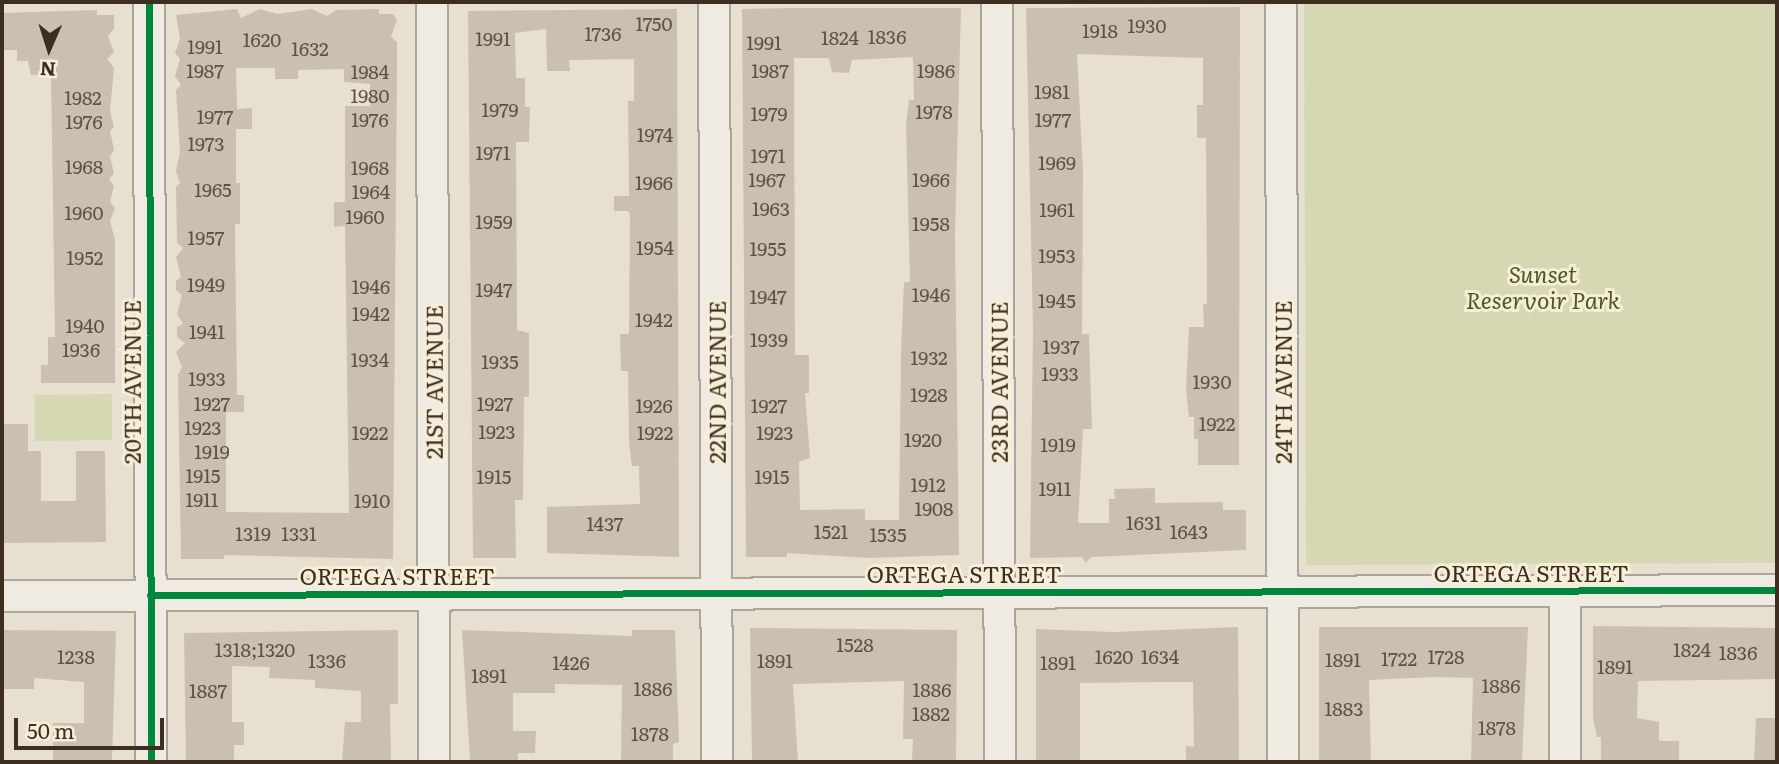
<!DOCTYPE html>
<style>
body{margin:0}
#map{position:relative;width:1779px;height:764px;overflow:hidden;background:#e7e0d1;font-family:Literata,serif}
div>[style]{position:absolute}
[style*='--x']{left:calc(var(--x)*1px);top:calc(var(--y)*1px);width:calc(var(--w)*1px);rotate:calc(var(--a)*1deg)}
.green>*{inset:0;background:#d6d7b3}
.building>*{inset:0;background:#cbbfb2}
.roads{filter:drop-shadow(2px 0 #ada599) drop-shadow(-2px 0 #ada599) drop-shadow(0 2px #ada599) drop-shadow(0 -2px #ada599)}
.minor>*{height:30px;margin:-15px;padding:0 15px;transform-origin:15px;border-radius:15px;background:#efebe3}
.cycleway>*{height:7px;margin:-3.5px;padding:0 3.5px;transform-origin:3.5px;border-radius:3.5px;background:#00873e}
span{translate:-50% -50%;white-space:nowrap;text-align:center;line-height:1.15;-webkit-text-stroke:6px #f7eed8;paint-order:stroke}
.number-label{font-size:19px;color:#605244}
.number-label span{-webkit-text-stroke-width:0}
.park-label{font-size:23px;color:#4d5a26;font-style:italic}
.street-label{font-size:23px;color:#3d2e20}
.frame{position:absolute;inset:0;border:4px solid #3d2e20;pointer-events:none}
.north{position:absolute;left:14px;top:14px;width:70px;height:70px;-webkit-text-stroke:5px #f7eed8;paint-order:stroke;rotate:183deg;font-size:19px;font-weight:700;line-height:28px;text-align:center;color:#3d2e20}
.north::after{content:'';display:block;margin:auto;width:24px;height:32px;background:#3d2e20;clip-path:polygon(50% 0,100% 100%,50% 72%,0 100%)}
.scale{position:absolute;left:14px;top:718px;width:150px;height:32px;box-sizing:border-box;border:4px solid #3d2e20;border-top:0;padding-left:9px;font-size:21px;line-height:24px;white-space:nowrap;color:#3d2e20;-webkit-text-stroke:5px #f7eed8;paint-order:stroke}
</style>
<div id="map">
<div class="green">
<i style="clip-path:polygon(1304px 2px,1777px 2px,1777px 563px,1306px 565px)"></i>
<i style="clip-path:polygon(112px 394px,112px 440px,35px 441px,35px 395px)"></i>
</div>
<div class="building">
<i style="clip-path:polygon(1240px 7px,1239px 465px,1198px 465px,1198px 439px,1194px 439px,1194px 417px,1189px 417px,1186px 390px,1189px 327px,1204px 327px,1203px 304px,1207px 304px,1206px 138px,1197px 138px,1197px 105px,1203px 105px,1203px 58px,1077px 54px,1083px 172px,1082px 334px,1089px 334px,1092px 429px,1083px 429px,1078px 523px,1109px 523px,1109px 499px,1115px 499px,1114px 489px,1155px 488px,1155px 503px,1223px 502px,1223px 510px,1246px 510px,1246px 550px,1091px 557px,1086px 563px,1082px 557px,1030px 558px,1033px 330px,1026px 8px)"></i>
<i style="clip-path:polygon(evenodd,793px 8px,961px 8px,955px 233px,959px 555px,868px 558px,787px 553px,787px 557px,746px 557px,742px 9px,793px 8px,913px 57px,914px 100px,909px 100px,906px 123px,910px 282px,904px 282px,901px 351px,899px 520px,865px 520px,865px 509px,800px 510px,799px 462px,810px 458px,805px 393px,809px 393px,809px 355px,795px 355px,794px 58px,829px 58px,832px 72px,849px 73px,852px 60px,913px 57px)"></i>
<i style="clip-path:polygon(evenodd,237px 9px,241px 18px,260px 9px,277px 14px,312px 9px,327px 16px,336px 10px,379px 9px,379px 14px,393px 14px,397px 20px,391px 37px,397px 42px,397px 62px,393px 559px,224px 555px,224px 559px,181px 559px,178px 375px,182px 367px,176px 352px,185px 343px,177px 337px,177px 327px,183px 324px,177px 314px,182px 295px,176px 290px,176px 281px,181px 277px,176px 257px,183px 248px,177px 243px,176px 187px,180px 183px,176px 171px,180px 152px,176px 90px,181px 85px,175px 76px,180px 59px,175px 53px,180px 39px,176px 15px,237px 9px,236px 68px,275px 68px,275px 79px,298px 79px,298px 70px,344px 69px,344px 82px,370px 84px,370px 106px,345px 106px,345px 202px,334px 202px,334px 227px,345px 226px,349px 513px,226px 512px,226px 412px,244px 412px,244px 395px,237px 395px,235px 224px,240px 224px,240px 183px,236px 183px,236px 129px,252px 129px,252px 108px,237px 109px,236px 68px)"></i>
<i style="clip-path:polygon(677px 9px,679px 557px,547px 553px,547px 507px,640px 504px,639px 466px,632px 466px,629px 443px,628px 371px,621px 371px,620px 334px,629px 334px,630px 215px,628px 211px,614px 211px,614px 196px,629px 196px,628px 101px,634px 101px,634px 59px,569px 60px,570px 71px,547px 71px,546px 29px,515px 33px,516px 78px,525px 78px,525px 107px,530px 107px,529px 142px,516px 142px,517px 330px,529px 333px,529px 397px,524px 397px,523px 500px,515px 500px,516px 558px,473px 558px,468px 11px)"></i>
<i style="clip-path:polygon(97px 10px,97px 15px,114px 15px,114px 29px,108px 36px,114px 52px,107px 59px,114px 68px,110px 111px,114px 127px,110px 131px,114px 150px,110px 157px,114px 173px,109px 179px,114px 186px,110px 202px,115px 208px,110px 221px,115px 240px,115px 383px,41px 383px,41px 365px,48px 365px,48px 337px,55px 337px,51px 74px,31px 75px,28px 61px,17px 61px,17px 50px,2px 50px,2px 13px)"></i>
<i style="clip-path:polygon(2px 424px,28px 424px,28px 451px,41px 451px,41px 501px,76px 501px,76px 451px,105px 451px,106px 542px,2px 543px)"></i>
<i style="clip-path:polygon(1593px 626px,1777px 628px,1777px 679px,1638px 681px,1637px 718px,1659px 722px,1659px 741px,1679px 741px,1679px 762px,1601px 762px,1601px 737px,1597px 737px,1593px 718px)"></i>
<i style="clip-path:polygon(1238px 627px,1239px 762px,1186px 762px,1186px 746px,1194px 747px,1193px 682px,1161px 682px,1080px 683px,1080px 762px,1036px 762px,1036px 629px,1113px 632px)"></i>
<i style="clip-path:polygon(1319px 627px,1528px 627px,1522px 762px,1471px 762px,1473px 678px,1435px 677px,1369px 680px,1371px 762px,1319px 760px)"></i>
<i style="clip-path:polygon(750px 628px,957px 630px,956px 762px,912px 762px,913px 739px,903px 739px,904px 681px,793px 684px,798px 762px,752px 762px)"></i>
<i style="clip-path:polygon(2px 630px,116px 631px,112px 762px,53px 762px,53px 723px,84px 723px,84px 682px,34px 678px,34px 689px,2px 689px)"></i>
<i style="clip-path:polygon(398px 630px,398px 704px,390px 704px,391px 762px,342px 762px,345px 722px,361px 722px,361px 691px,315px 688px,315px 680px,269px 678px,270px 667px,232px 666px,232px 722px,244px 722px,244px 745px,234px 745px,234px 762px,186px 762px,184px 633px)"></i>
<i style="clip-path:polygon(462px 630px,632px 636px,632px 630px,675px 630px,679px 742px,673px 744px,673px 762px,621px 762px,622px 685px,555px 684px,555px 693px,513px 693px,513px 731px,536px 731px,535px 753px,518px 753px,518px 762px,470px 762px)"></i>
<i style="clip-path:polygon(1756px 718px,1777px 718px,1777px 762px,1754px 762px)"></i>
</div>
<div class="roads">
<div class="minor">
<i style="--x:149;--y:2;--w:760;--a:89.85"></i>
<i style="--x:432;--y:2;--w:760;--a:89.85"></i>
<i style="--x:714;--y:2;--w:760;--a:89.77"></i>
<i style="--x:997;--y:2;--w:760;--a:89.77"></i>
<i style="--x:1281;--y:2;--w:760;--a:89.85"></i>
<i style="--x:1565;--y:591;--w:171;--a:90"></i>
<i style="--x:2;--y:596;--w:1775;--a:-0.19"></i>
</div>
</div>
<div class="cycleway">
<i style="--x:149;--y:2;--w:760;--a:89.85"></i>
<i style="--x:150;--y:595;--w:1627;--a:-0.18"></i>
</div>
<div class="number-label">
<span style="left:654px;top:24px">1750</span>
<span style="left:1147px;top:26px">1930</span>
<span style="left:1100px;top:31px">1918</span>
<span style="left:603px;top:34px">1736</span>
<span style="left:887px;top:37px">1836</span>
<span style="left:840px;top:38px">1824</span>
<span style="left:493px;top:39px">1991</span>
<span style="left:262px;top:40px">1620</span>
<span style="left:764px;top:43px">1991</span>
<span style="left:205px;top:47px">1991</span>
<span style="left:310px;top:49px">1632</span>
<span style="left:205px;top:71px">1987</span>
<span style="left:770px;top:71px">1987</span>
<span style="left:936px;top:71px">1986</span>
<span style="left:370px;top:72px">1984</span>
<span style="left:1052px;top:92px">1981</span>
<span style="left:370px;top:96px">1980</span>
<span style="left:83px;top:98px">1982</span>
<span style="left:500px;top:110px">1979</span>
<span style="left:934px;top:112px">1978</span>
<span style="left:769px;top:114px">1979</span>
<span style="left:215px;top:117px">1977</span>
<span style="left:370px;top:120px">1976</span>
<span style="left:1053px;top:120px">1977</span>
<span style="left:84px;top:122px">1976</span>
<span style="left:655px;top:135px">1974</span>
<span style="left:206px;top:144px">1973</span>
<span style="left:493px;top:153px">1971</span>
<span style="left:768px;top:156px">1971</span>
<span style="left:1057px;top:163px">1969</span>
<span style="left:84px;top:167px">1968</span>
<span style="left:370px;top:168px">1968</span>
<span style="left:767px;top:180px">1967</span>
<span style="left:931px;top:180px">1966</span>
<span style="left:654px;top:183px">1966</span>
<span style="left:213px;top:190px">1965</span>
<span style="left:371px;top:192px">1964</span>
<span style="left:771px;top:209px">1963</span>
<span style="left:1057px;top:210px">1961</span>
<span style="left:84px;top:213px">1960</span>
<span style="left:365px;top:217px">1960</span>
<span style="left:494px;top:222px">1959</span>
<span style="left:931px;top:224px">1958</span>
<span style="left:206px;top:238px">1957</span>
<span style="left:655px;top:248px">1954</span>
<span style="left:768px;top:249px">1955</span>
<span style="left:1057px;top:256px">1953</span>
<span style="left:85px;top:258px">1952</span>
<span style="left:206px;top:285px">1949</span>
<span style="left:371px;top:287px">1946</span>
<span style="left:494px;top:290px">1947</span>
<span style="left:931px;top:295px">1946</span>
<span style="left:768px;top:297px">1947</span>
<span style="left:1057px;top:301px">1945</span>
<span style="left:371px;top:314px">1942</span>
<span style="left:654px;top:320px">1942</span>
<span style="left:85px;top:326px">1940</span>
<span style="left:207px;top:332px">1941</span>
<span style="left:769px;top:340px">1939</span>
<span style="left:1061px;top:347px">1937</span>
<span style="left:81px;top:350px">1936</span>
<span style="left:929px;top:358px">1932</span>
<span style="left:370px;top:360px">1934</span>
<span style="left:500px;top:362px">1935</span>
<span style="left:1060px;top:374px">1933</span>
<span style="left:207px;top:379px">1933</span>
<span style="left:1212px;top:382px">1930</span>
<span style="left:929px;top:395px">1928</span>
<span style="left:212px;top:404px">1927</span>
<span style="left:495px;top:404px">1927</span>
<span style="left:654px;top:406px">1926</span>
<span style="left:769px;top:406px">1927</span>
<span style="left:1217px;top:424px">1922</span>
<span style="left:203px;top:428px">1923</span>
<span style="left:497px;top:432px">1923</span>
<span style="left:370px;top:433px">1922</span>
<span style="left:655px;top:433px">1922</span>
<span style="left:775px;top:433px">1923</span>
<span style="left:923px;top:440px">1920</span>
<span style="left:1058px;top:445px">1919</span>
<span style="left:212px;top:452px">1919</span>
<span style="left:203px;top:476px">1915</span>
<span style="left:494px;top:477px">1915</span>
<span style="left:772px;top:477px">1915</span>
<span style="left:928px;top:485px">1912</span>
<span style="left:1055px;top:489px">1911</span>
<span style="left:202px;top:500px">1911</span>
<span style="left:372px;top:501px">1910</span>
<span style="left:934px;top:509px">1908</span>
<span style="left:1144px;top:523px">1631</span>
<span style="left:605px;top:524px">1437</span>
<span style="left:831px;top:532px">1521</span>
<span style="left:1189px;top:532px">1643</span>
<span style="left:253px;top:534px">1319</span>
<span style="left:299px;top:534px">1331</span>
<span style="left:888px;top:535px">1535</span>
<span style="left:855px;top:645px">1528</span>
<span style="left:255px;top:650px">1318;1320</span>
<span style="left:1692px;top:650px">1824</span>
<span style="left:1738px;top:653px">1836</span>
<span style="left:76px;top:657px">1238</span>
<span style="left:1114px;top:657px">1620</span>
<span style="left:1160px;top:657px">1634</span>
<span style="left:1446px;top:657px">1728</span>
<span style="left:1399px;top:659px">1722</span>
<span style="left:1343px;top:660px">1891</span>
<span style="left:327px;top:661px">1336</span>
<span style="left:775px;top:661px">1891</span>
<span style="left:571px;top:663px">1426</span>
<span style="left:1058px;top:663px">1891</span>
<span style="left:1615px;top:667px">1891</span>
<span style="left:489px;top:676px">1891</span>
<span style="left:1501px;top:686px">1886</span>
<span style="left:653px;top:689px">1886</span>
<span style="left:932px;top:690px">1886</span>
<span style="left:208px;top:691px">1887</span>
<span style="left:1344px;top:709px">1883</span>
<span style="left:931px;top:714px">1882</span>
<span style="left:1497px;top:728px">1878</span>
<span style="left:650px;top:734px">1878</span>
</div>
<div class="park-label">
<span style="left:1543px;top:286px">Sunset<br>Reservoir Park</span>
</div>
<div class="street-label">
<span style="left:131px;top:382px;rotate:-90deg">20TH AVENUE</span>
<span style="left:433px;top:382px;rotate:-90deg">21ST AVENUE</span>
<span style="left:716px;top:382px;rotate:-90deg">22ND AVENUE</span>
<span style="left:998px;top:382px;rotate:-90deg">23RD AVENUE</span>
<span style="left:1282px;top:382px;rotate:-90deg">24TH AVENUE</span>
<span style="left:1531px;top:572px">ORTEGA STREET</span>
<span style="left:964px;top:573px">ORTEGA STREET</span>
<span style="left:397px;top:575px">ORTEGA STREET</span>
</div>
<div class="frame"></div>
<div class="north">N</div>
<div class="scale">50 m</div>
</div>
